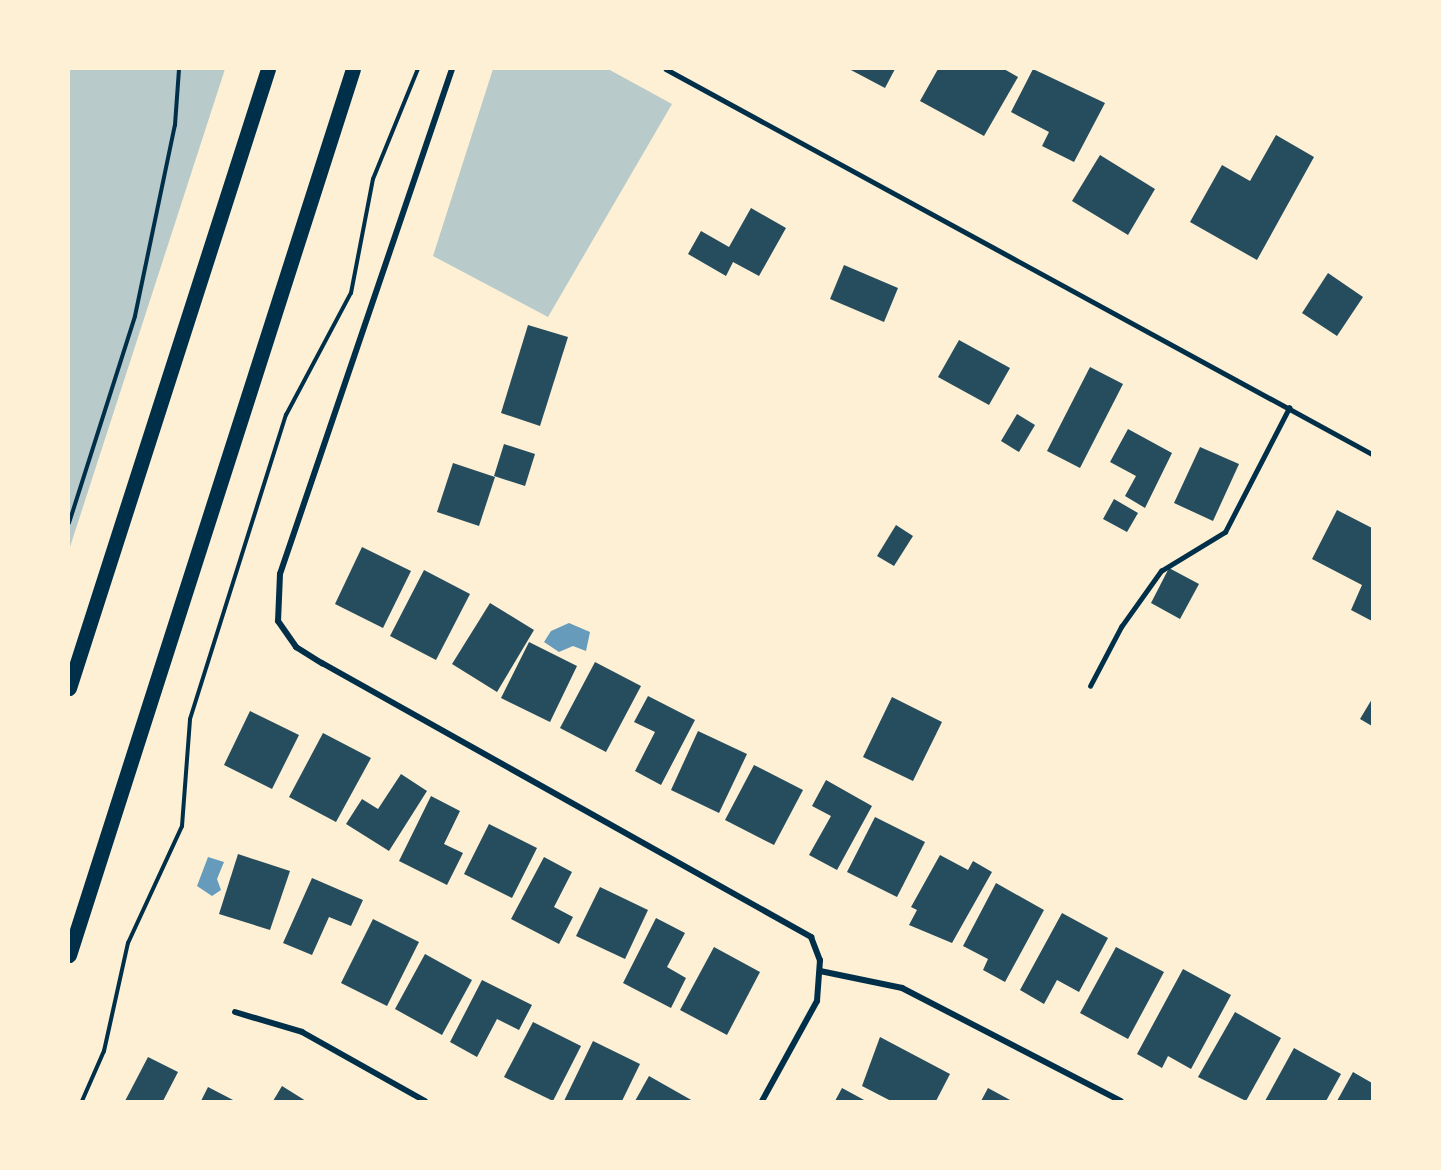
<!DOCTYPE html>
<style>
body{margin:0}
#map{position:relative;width:1441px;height:1170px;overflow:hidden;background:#fdf0d5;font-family:"Titillium Web",sans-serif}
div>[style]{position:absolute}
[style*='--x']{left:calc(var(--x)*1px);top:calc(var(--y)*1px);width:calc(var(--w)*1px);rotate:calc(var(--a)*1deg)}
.green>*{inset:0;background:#b9caca}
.water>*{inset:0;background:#669bbc}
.building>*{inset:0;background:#264d5e}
.path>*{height:4px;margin:-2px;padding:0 2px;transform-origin:2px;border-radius:2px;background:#003049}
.service>*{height:4.5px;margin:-2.25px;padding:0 2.25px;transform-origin:2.25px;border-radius:2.25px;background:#003049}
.minor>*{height:6px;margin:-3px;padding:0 3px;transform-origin:3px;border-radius:3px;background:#003049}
.primary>*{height:15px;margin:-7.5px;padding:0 7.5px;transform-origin:7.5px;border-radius:7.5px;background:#003049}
span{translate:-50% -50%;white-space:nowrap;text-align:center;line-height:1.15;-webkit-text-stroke:4.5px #fdf0d5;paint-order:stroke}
.frame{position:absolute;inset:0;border:70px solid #fdf0d5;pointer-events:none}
</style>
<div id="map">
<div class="green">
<i style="clip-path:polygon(69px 69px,225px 69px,69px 550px)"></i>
<i style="clip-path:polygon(493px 69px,608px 69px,672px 104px,548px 317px,433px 256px)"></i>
</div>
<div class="water">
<i style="clip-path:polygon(569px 623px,590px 632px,586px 651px,573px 646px,559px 652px,544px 642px,551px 631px)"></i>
<i style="clip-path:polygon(208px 857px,224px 862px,217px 879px,221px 890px,212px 896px,197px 886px)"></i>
</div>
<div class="building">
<i style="clip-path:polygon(849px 69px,895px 69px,885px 88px)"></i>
<i style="clip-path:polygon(938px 69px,1004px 69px,1018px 77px,984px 136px,920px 101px)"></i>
<i style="clip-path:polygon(1033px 69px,1105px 103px,1074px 162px,1042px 146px,1049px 132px,1011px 112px)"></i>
<i style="clip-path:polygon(1276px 135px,1314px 157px,1257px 260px,1190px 222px,1222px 165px,1250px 181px)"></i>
<i style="clip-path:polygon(1100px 155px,1155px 189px,1128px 235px,1072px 201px)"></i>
<i style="clip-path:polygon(751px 208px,786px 228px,759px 276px,733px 262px,726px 276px,688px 254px,701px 231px,729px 247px)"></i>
<i style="clip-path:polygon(844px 265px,898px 288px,884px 322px,830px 299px)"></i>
<i style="clip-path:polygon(1328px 273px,1363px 297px,1337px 336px,1302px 313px)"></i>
<i style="clip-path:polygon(528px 325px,568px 337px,540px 426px,501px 413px)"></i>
<i style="clip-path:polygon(959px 340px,1010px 368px,989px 405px,938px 377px)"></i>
<i style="clip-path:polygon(1090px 367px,1123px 384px,1080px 468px,1047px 451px)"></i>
<i style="clip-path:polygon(1017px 414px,1035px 425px,1019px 452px,1001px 441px)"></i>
<i style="clip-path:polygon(1128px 429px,1172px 453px,1145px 508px,1125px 496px,1136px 476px,1110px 462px)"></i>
<i style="clip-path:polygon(504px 444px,535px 454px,525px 486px,494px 476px)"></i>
<i style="clip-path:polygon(1200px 447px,1239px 464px,1213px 521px,1174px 503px)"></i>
<i style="clip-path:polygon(453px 463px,495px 477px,479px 526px,437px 512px)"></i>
<i style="clip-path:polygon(1114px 499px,1138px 513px,1127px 532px,1103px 519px)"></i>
<i style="clip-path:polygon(1337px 510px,1372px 528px,1372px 621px,1351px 610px,1362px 585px,1312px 559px)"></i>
<i style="clip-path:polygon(896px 525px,913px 536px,894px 566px,877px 556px)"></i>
<i style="clip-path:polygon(362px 547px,411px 571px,383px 628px,335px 604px)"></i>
<i style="clip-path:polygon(1169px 568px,1199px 584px,1180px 619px,1151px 603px)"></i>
<i style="clip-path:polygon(424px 570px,470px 594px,436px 660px,390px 636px)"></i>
<i style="clip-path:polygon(490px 603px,534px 630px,497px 692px,452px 664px)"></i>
<i style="clip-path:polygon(529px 642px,577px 666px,550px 722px,501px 698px)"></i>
<i style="clip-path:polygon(595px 662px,641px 686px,606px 752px,560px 728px)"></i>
<i style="clip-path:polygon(648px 696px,695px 720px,661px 785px,635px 771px,655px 732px,634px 722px)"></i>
<i style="clip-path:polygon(892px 697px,942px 722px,913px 781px,863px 757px)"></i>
<i style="clip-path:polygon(1372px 699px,1372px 726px,1360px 719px)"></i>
<i style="clip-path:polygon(250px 711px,299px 735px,272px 789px,224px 765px)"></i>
<i style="clip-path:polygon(698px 731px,747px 754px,719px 813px,671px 790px)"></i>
<i style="clip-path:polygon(323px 733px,371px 758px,336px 822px,289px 797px)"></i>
<i style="clip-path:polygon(754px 765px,803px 790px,774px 845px,725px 820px)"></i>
<i style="clip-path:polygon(401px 774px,427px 791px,389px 851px,346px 824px,362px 799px,378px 809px)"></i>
<i style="clip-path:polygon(826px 780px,872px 806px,837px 870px,809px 855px,831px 816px,812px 806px)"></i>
<i style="clip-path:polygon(431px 796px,460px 811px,444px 844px,463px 853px,447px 885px,399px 861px)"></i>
<i style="clip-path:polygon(875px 817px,925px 842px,897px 897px,847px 872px)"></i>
<i style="clip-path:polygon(489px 824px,537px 848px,512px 898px,464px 874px)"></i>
<i style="clip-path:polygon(238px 854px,290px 871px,270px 930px,219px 914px)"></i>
<i style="clip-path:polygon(940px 855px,968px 870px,973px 861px,992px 872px,952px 943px,909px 925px,917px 910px,911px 907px)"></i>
<i style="clip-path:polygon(544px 857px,572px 872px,554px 907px,573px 917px,559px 944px,511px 919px)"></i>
<i style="clip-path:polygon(312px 878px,363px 900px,351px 926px,329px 917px,312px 955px,283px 943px)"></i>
<i style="clip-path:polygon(996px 883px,1044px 910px,1005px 982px,983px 970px,988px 959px,963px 946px)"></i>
<i style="clip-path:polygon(600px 887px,648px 910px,625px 959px,576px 936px)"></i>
<i style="clip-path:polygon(1062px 913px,1108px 938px,1079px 992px,1057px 980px,1044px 1004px,1020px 990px)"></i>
<i style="clip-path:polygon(656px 918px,685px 933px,667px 967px,686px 978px,671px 1008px,623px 983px)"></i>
<i style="clip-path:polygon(373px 919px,419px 942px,387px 1006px,341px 983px)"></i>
<i style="clip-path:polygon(714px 947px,760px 972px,727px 1035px,680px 1010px)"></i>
<i style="clip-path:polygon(1116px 947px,1164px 972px,1128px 1039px,1080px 1013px)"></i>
<i style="clip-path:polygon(425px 954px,472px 980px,442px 1035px,395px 1009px)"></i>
<i style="clip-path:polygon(1183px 969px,1231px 995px,1191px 1069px,1168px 1056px,1162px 1068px,1137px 1054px)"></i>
<i style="clip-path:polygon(482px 980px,532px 1005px,519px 1030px,497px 1019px,477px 1057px,450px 1042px)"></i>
<i style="clip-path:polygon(1235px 1012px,1281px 1038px,1246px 1101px,1198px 1077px)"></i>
<i style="clip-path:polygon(533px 1022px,581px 1046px,553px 1101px,504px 1077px)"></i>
<i style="clip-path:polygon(880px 1037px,950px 1074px,936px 1101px,891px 1101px,862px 1086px)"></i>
<i style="clip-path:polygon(593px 1041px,640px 1064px,622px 1101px,564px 1101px)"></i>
<i style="clip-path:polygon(1294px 1048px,1341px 1074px,1326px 1101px,1265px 1101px)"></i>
<i style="clip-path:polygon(148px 1057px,178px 1072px,163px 1101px,125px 1101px)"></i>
<i style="clip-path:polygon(1353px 1072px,1372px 1083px,1372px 1101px,1337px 1101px)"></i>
<i style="clip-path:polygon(649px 1076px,693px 1101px,635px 1101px)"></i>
<i style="clip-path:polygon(282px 1086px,306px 1101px,273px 1101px)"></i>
<i style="clip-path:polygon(208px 1087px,235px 1101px,201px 1101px)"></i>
<i style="clip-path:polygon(842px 1088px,866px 1101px,835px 1101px)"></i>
<i style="clip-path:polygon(988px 1088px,1012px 1101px,981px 1101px)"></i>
</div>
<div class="path">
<i style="--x:69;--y:523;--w:217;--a:-72.3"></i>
<i style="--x:135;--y:316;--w:195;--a:-78.2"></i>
<i style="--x:175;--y:125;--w:56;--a:-85.9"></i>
<i style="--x:82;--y:1101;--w:55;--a:-66.3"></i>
<i style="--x:104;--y:1051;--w:111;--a:-77.5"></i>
<i style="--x:128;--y:943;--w:129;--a:-65.2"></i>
<i style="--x:182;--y:826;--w:107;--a:-85.7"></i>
<i style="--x:190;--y:719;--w:319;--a:-72.5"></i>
<i style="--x:286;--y:415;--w:138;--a:-62"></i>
<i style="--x:351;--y:293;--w:116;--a:-79.1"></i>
<i style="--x:373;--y:179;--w:119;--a:-67.8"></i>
</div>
<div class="service">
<i style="--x:666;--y:69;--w:804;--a:28.6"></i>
<i style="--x:1090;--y:686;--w:67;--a:-62.3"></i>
<i style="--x:1121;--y:627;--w:69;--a:-54.5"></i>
<i style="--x:1161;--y:571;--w:75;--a:-31.4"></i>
<i style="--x:1225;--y:532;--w:140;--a:-62.7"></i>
</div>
<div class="minor">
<i style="--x:452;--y:69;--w:533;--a:108.81"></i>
<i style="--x:280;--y:574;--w:47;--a:92.4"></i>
<i style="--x:278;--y:621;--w:32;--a:55"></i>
<i style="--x:296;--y:647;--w:31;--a:32"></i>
<i style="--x:322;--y:663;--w:561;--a:29.26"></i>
<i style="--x:811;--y:937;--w:25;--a:69"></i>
<i style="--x:820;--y:960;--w:41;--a:94.2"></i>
<i style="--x:817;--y:1001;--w:114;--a:118.8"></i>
<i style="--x:820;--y:971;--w:84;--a:11.7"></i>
<i style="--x:902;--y:988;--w:246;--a:27.3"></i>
<i style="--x:235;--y:1012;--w:70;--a:16.6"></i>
<i style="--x:302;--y:1032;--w:141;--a:29.3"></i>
</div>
<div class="primary">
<i style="--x:69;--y:688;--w:650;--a:-72.18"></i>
<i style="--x:69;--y:955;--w:930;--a:-72.23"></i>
</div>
<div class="frame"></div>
</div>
